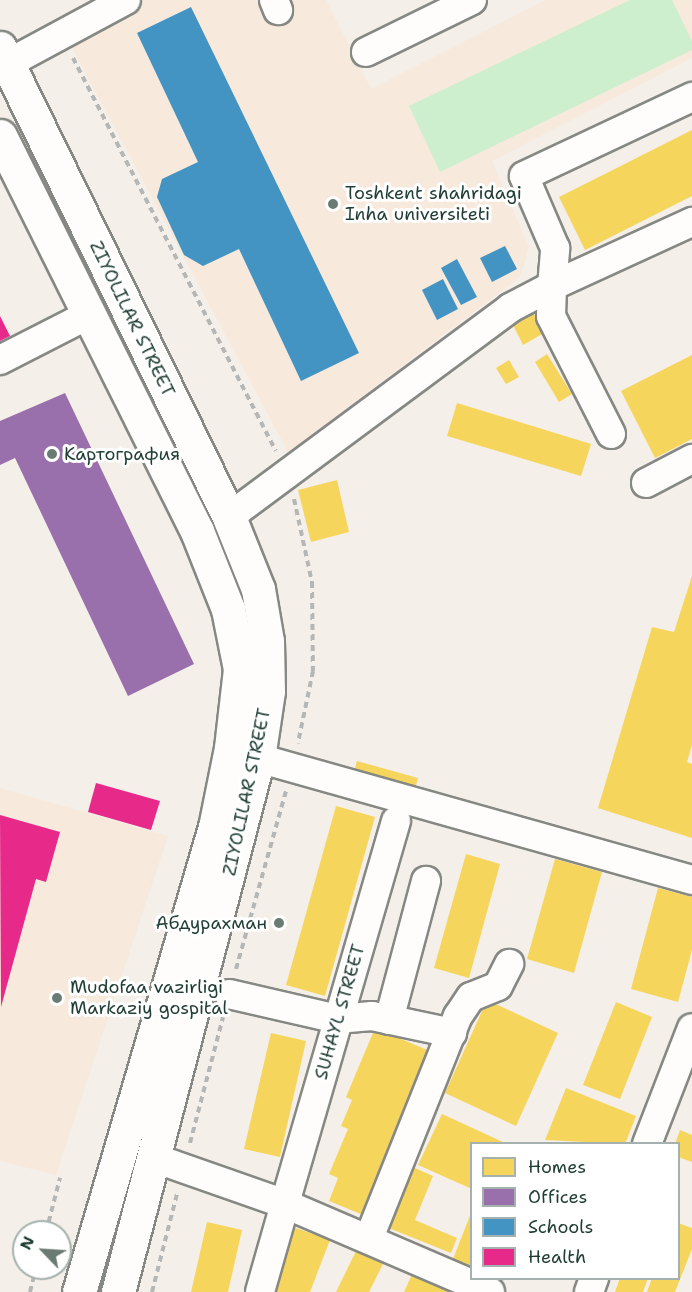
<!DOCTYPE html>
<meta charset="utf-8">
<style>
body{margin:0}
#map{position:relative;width:692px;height:1292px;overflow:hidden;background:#f5efe9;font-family:"Shantell Sans",sans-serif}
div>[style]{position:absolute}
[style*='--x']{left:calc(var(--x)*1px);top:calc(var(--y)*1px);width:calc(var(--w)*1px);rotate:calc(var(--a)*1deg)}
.built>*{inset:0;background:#f7e9db}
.green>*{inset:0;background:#ceefce}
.homes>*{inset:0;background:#f6d55c}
.offices>*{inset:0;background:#9970ab}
.schools>*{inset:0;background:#4393c3}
.health>*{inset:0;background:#e7298a}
.path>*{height:4px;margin-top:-2px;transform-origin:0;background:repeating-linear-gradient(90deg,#b4b7b5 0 6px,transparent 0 10.5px)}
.roads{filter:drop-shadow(2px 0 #858883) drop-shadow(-2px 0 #858883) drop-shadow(0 2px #858883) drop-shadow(0 -2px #858883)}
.minor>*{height:28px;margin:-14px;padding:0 14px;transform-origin:14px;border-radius:14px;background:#fefdfc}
.major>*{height:33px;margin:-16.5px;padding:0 16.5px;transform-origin:16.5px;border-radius:16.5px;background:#fefdfc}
.dots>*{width:16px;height:16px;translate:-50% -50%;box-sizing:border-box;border:3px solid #fff;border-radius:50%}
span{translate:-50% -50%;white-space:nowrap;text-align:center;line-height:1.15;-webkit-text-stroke:6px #fff;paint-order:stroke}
.poi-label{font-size:18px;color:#1f3d34}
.left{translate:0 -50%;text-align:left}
.right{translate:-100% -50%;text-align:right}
.street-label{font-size:18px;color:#1f3d34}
.legend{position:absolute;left:470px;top:1142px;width:210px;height:138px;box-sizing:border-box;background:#fff;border:2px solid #a5b1ae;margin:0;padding:8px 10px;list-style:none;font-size:18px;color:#1f3d34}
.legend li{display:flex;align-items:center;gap:12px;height:30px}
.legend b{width:30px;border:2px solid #a5b1ae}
.north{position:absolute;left:12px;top:1220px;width:60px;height:60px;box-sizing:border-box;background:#fff;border:2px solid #a5b1ae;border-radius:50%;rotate:295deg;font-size:16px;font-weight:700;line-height:24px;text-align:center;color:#1f3d34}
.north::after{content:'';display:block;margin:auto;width:21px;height:27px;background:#6a7b73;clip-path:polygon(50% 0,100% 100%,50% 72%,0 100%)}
</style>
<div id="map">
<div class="built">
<i style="clip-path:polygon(110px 0,326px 0,371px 89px,546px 0,692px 0,692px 58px,492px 161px,529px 247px,520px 277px,288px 452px,61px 27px)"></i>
<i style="clip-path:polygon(0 788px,168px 836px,56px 1175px,0 1161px)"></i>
</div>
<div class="green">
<i style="clip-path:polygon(630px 0,672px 0,692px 41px,692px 50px,440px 172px,409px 106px)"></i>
</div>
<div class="homes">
<i style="clip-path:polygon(692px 130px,692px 196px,585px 250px,559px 197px)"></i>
<i style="clip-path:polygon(533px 312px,544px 333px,523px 345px,512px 323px)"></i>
<i style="clip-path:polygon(547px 354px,572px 394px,559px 402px,535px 362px)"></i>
<i style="clip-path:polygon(692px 355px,692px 439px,655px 458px,621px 391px)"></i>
<i style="clip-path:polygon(509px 360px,519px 377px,506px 384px,496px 368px)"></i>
<i style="clip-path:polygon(457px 403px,591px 444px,581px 476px,447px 436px)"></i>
<i style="clip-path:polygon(337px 480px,349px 532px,311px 542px,298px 490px)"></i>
<i style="clip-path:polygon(692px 576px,692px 745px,687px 762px,692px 764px,692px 838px,598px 808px,652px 627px,674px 632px)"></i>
<i style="clip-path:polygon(357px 761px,418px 778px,412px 800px,351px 783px)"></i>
<i style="clip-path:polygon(336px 806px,375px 817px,325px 996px,286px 985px)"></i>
<i style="clip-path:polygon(466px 854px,500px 864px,469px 978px,434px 968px)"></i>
<i style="clip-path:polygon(555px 859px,602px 872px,574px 973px,527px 959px)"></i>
<i style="clip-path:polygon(658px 888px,692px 897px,692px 950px,678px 1002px,631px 989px)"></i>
<i style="clip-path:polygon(487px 1000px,558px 1033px,516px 1126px,445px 1093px)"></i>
<i style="clip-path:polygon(616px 1002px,652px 1017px,620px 1099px,583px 1085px)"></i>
<i style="clip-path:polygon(375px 1028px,432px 1052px,363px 1215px,329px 1201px,338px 1178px,329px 1174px,348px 1129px,341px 1126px,352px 1100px,346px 1097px)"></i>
<i style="clip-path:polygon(271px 1033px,306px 1041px,280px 1157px,244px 1149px)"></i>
<i style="clip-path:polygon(566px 1088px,636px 1116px,625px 1144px,545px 1140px)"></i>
<i style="clip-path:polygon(442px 1114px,503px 1142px,472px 1144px,472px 1189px,418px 1165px)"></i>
<i style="clip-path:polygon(680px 1130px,692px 1135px,692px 1162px,678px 1157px,678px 1144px,675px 1144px)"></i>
<i style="clip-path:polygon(406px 1164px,433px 1176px,415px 1220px,457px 1238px,451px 1253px,381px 1225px)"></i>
<i style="clip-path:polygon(471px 1213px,472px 1213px,472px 1266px,453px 1259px)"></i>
<i style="clip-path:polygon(207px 1222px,242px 1230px,228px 1292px,191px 1292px)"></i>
<i style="clip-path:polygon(678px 1223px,692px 1228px,692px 1249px,675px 1292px,647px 1292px,652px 1278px,678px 1278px)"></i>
<i style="clip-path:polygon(293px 1227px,330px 1240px,310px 1292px,269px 1292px)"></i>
<i style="clip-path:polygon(357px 1249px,384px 1262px,369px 1292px,336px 1292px)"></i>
<i style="clip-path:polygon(414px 1270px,462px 1292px,404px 1292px)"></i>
<i style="clip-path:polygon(620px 1278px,648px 1278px,643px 1292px,615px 1292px)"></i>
</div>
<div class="offices">
<i style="clip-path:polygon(65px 393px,194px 664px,128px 696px,15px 458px,0 465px,0 421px)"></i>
</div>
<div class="schools">
<i style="clip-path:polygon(191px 7px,359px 353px,301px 381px,239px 249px,203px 266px,184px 255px,157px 197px,162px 179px,198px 162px,137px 33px)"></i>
<i style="clip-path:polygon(505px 246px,517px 269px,492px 282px,480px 258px)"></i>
<i style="clip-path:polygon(457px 259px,477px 297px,461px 305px,441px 268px)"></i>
<i style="clip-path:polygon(443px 279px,458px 309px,437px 320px,422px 290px)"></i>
</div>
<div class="health">
<i style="clip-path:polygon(0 316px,10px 336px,0 341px)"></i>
<i style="clip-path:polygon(96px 783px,160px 801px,151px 830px,88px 812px)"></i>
<i style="clip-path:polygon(0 815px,60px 832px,46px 882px,36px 879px,1px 1007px)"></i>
</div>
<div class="path">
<i style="--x:73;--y:58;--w:442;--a:62.7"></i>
<i style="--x:294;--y:499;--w:85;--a:77.8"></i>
<i style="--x:312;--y:582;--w:89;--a:89.4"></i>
<i style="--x:313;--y:671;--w:74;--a:101.8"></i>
<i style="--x:236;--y:969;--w:185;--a:-74.3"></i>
<i style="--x:190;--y:1143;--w:130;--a:-75.3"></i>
<i style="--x:46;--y:1232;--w:56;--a:-75.5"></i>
<i style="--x:30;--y:1292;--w:25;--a:-76"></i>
<i style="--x:152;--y:1292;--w:101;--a:-75.7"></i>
</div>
<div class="roads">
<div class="minor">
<i style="--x:274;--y:0;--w:11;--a:68"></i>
<i style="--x:366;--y:52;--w:118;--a:-26.1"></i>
<i style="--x:7;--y:64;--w:135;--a:-28.3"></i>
<i style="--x:0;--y:360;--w:101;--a:-27.1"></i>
<i style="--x:611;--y:434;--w:132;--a:-117"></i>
<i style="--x:551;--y:316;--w:30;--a:-88"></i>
<i style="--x:552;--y:286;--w:154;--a:-24.6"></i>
<i style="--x:646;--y:483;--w:52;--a:-27.6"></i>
<i style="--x:229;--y:517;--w:350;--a:-36.6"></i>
<i style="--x:510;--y:308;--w:47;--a:-27.6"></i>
<i style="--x:552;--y:286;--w:38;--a:-85"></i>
<i style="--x:555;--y:248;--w:78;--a:-113.3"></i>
<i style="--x:524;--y:176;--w:186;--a:-25.2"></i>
<i style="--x:258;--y:758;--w:451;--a:15.7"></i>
<i style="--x:396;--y:821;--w:399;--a:106.2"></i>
<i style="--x:285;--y:1204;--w:223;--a:23.2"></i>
<i style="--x:229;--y:994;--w:111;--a:13"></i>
<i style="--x:337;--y:1019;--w:35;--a:-5"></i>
<i style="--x:372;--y:1016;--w:82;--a:12"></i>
<i style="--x:389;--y:1020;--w:144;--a:-75.1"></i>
<i style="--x:647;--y:1144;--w:124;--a:-68.8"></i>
<i style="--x:154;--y:1158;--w:139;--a:19.3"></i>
<i style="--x:285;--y:1204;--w:91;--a:105.9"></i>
<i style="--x:369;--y:1238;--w:239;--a:-68.2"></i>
<i style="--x:458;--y:1016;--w:23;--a:-56"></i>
<i style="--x:471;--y:997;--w:29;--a:-22"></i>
<i style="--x:498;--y:986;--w:25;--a:-63"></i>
<i style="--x:589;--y:1292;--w:15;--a:-70"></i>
</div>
<div class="major">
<i style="--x:0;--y:48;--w:522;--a:63.97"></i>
<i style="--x:229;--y:517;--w:78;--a:68.1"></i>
<i style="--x:258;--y:589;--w:53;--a:80.2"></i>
<i style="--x:267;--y:641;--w:50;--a:88.9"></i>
<i style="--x:268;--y:691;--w:68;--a:98.5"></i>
<i style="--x:258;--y:758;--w:552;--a:104.69"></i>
<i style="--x:0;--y:136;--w:441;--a:63.5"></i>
<i style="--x:197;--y:531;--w:84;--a:68.3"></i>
<i style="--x:228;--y:609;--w:61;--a:78.7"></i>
<i style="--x:240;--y:669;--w:80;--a:96.5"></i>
<i style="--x:231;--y:748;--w:81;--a:101.4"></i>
<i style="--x:215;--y:827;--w:484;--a:106.3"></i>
</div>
</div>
<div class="dots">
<i style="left:333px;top:204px;background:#6a7b73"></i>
<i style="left:52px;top:454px;background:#6a7b73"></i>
<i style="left:279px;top:923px;background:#6a7b73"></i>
<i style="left:57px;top:998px;background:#6a7b73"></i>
</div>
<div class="poi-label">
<span class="left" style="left:345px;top:204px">Toshkent shahridagi<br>Inha universiteti</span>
<span class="left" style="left:64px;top:454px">Картография</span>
<span class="right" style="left:267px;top:923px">Абдурахман</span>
<span class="left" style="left:70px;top:998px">Mudofaa vazirligi<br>Markaziy gospital</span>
</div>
<div class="street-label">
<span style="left:132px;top:319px;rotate:64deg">ZIYOLILAR STREET</span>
<span style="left:247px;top:792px;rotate:-78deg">ZIYOLILAR STREET</span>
<span style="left:340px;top:1012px;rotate:-74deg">SUHAYL STREET</span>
</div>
<ul class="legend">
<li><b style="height:16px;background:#f6d55c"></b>Homes</li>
<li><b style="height:16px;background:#9970ab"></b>Offices</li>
<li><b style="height:16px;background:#4393c3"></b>Schools</li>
<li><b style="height:16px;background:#e7298a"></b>Health</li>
</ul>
<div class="north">N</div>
</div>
